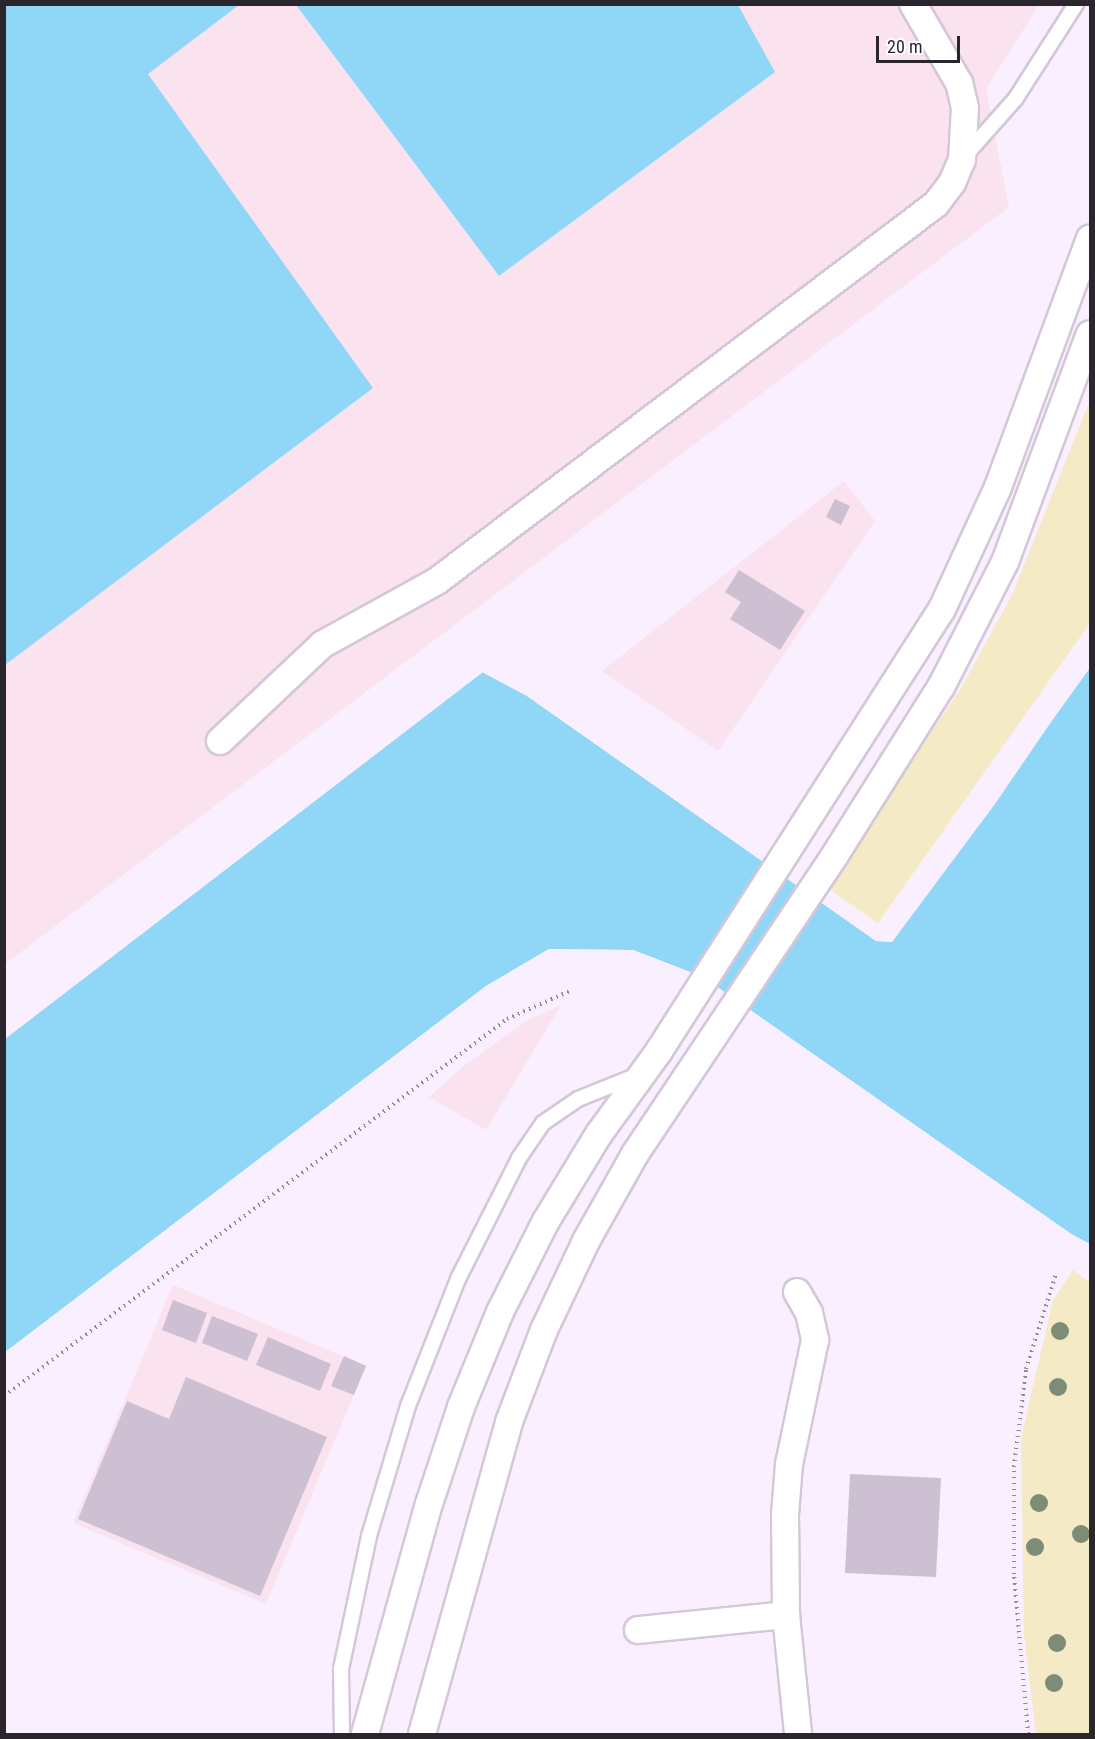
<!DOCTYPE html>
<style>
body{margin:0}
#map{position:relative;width:1095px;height:1739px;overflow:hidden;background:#faefff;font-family:"Roboto Condensed",sans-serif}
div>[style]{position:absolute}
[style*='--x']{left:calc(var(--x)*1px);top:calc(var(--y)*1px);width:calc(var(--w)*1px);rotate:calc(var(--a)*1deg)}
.industrial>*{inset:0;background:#fae2ef}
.sand>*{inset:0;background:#f4eac5}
.water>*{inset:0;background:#90d6f7}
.pier>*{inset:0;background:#faefff}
.building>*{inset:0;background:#ccc0d2}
.path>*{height:4px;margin-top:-2px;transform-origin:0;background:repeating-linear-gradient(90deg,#908893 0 1.5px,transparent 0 6px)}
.roads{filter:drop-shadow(2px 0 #d4c7d9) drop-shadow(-2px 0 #d4c7d9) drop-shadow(0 2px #d4c7d9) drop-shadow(0 -2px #d4c7d9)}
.lane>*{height:14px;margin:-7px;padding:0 7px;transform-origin:7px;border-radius:7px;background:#fff}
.street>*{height:26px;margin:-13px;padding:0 13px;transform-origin:13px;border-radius:13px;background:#fff}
.trees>*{width:18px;height:18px;margin:-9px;border-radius:50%;background:#7c8c76}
span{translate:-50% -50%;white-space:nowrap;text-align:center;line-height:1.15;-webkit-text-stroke:6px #fff;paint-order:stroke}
.frame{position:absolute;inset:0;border:6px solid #2b262d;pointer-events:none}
.scale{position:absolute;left:876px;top:36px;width:84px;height:27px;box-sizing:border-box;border:3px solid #2b262d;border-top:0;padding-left:8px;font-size:18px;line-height:21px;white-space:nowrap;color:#2b262d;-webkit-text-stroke:4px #fff;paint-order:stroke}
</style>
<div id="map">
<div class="industrial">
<i style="clip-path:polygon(239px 5px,296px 5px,499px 276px,775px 72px,738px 5px,1039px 5px,986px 89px,1009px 207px,5px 964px,5px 665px,373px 388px,148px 74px)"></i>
<i style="clip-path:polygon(844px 481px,875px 521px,718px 751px,602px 671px)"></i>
<i style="clip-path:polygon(561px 1005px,486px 1130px,429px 1097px,465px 1065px,526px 1021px)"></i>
<i style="clip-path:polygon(173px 1285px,366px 1366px,266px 1604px,73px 1523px)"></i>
</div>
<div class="sand">
<i style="clip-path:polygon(1090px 400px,1090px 623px,878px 923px,826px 887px,961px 688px,1012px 595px)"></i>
<i style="clip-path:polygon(1073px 1270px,1090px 1283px,1090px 1734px,1036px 1734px,1024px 1635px,1021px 1438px,1053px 1300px)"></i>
</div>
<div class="water">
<i style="clip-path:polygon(5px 4px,239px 5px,148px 74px,373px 388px,5px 665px)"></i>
<i style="clip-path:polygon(296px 5px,738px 5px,775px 72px,499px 276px)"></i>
<i style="clip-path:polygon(1090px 668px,1090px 1244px,1064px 1230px,703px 977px,633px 950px,549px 949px,486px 986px,5px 1352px,5px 1039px,482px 672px,527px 696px,876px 941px,892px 942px)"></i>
</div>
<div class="pier">
<i style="clip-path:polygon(1090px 665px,995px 804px,892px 942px,876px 941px,527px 696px,483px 672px,5px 1039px,482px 669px,529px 694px,877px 938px,890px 939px)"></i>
<i style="clip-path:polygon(549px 949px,633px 950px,703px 977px,1090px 1247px,1062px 1232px,702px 980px,632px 953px,550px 952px,488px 988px,4px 1355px,486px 986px)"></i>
</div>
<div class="building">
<i style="clip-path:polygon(835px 499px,850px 506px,841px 525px,826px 517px)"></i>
<i style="clip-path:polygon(739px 570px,805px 611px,780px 650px,730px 619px,741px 602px,725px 592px)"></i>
<i style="clip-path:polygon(173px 1300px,207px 1313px,196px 1343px,162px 1330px)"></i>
<i style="clip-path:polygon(212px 1316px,258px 1334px,247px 1361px,202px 1343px)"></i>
<i style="clip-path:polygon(268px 1337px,331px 1364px,320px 1391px,256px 1365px)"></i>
<i style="clip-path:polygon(344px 1356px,366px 1366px,354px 1395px,331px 1386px)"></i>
<i style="clip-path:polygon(186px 1377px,327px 1437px,260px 1596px,78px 1519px,127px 1401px,169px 1419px)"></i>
<i style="clip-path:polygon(850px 1474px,941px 1478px,936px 1577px,845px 1573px)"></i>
</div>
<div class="path">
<i style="--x:4;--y:1396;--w:629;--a:-36.85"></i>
<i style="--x:507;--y:1019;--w:69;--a:-24"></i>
<i style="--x:1028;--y:1734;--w:161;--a:-95"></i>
<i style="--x:1014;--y:1574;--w:107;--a:-90"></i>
<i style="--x:1014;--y:1467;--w:99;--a:-83"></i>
<i style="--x:1026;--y:1369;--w:100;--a:-72.5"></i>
</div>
<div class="roads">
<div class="lane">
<i style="--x:963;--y:158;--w:80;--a:-48.5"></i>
<i style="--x:1016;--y:98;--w:112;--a:-57.4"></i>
<i style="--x:342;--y:1734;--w:65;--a:-90.9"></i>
<i style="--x:341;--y:1669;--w:136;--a:-78.1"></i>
<i style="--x:369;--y:1536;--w:136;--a:-73.3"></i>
<i style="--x:408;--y:1406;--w:136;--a:-68.5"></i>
<i style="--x:458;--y:1279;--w:136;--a:-63.2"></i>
<i style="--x:519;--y:1158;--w:42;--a:-55.6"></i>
<i style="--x:543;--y:1123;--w:42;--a:-34.4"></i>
<i style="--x:578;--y:1099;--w:65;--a:-21.8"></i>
</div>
<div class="street">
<i style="--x:220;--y:741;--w:141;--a:-43.3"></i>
<i style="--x:323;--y:644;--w:130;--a:-28.9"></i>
<i style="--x:437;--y:581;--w:625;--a:-37.07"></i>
<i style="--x:936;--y:204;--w:26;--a:-53"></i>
<i style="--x:952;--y:183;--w:25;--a:-67"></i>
<i style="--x:962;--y:160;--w:52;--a:-86.7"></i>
<i style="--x:965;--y:108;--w:26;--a:-103"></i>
<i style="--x:959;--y:83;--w:91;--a:-120.2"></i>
<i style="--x:797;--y:1292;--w:24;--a:60"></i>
<i style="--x:809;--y:1313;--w:28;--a:77"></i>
<i style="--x:815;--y:1340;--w:127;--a:101.8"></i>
<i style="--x:789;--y:1464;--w:51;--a:94.5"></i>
<i style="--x:785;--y:1515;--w:100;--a:89.4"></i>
<i style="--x:786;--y:1615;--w:120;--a:84.2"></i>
<i style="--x:638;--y:1630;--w:149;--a:-5.8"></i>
<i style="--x:365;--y:1734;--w:239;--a:-74.5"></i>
<i style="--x:429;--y:1504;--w:102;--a:-71.7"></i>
<i style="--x:461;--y:1407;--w:103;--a:-67.7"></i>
<i style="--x:500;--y:1312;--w:102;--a:-63.2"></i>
<i style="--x:546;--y:1221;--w:102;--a:-58.7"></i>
<i style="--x:599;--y:1134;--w:102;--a:-54.1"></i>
<i style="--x:659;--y:1051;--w:525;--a:-57.37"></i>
<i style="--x:942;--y:609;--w:134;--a:-65.3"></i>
<i style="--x:998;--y:487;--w:265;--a:-69.7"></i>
<i style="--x:422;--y:1734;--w:324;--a:-74.4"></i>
<i style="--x:509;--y:1422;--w:98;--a:-69.2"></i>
<i style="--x:544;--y:1330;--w:98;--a:-64.7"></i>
<i style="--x:586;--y:1241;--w:100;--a:-60.6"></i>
<i style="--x:635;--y:1154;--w:360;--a:-56.2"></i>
<i style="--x:835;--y:855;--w:199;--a:-57.8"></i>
<i style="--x:941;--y:687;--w:140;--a:-62.9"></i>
<i style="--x:1005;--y:562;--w:243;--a:-69.6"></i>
</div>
</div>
<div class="trees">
<i style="left:1060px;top:1331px"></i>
<i style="left:1058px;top:1387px"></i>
<i style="left:1039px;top:1503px"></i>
<i style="left:1081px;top:1534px"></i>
<i style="left:1035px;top:1547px"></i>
<i style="left:1057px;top:1643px"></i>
<i style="left:1054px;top:1683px"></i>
</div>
<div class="frame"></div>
<div class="scale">20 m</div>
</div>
